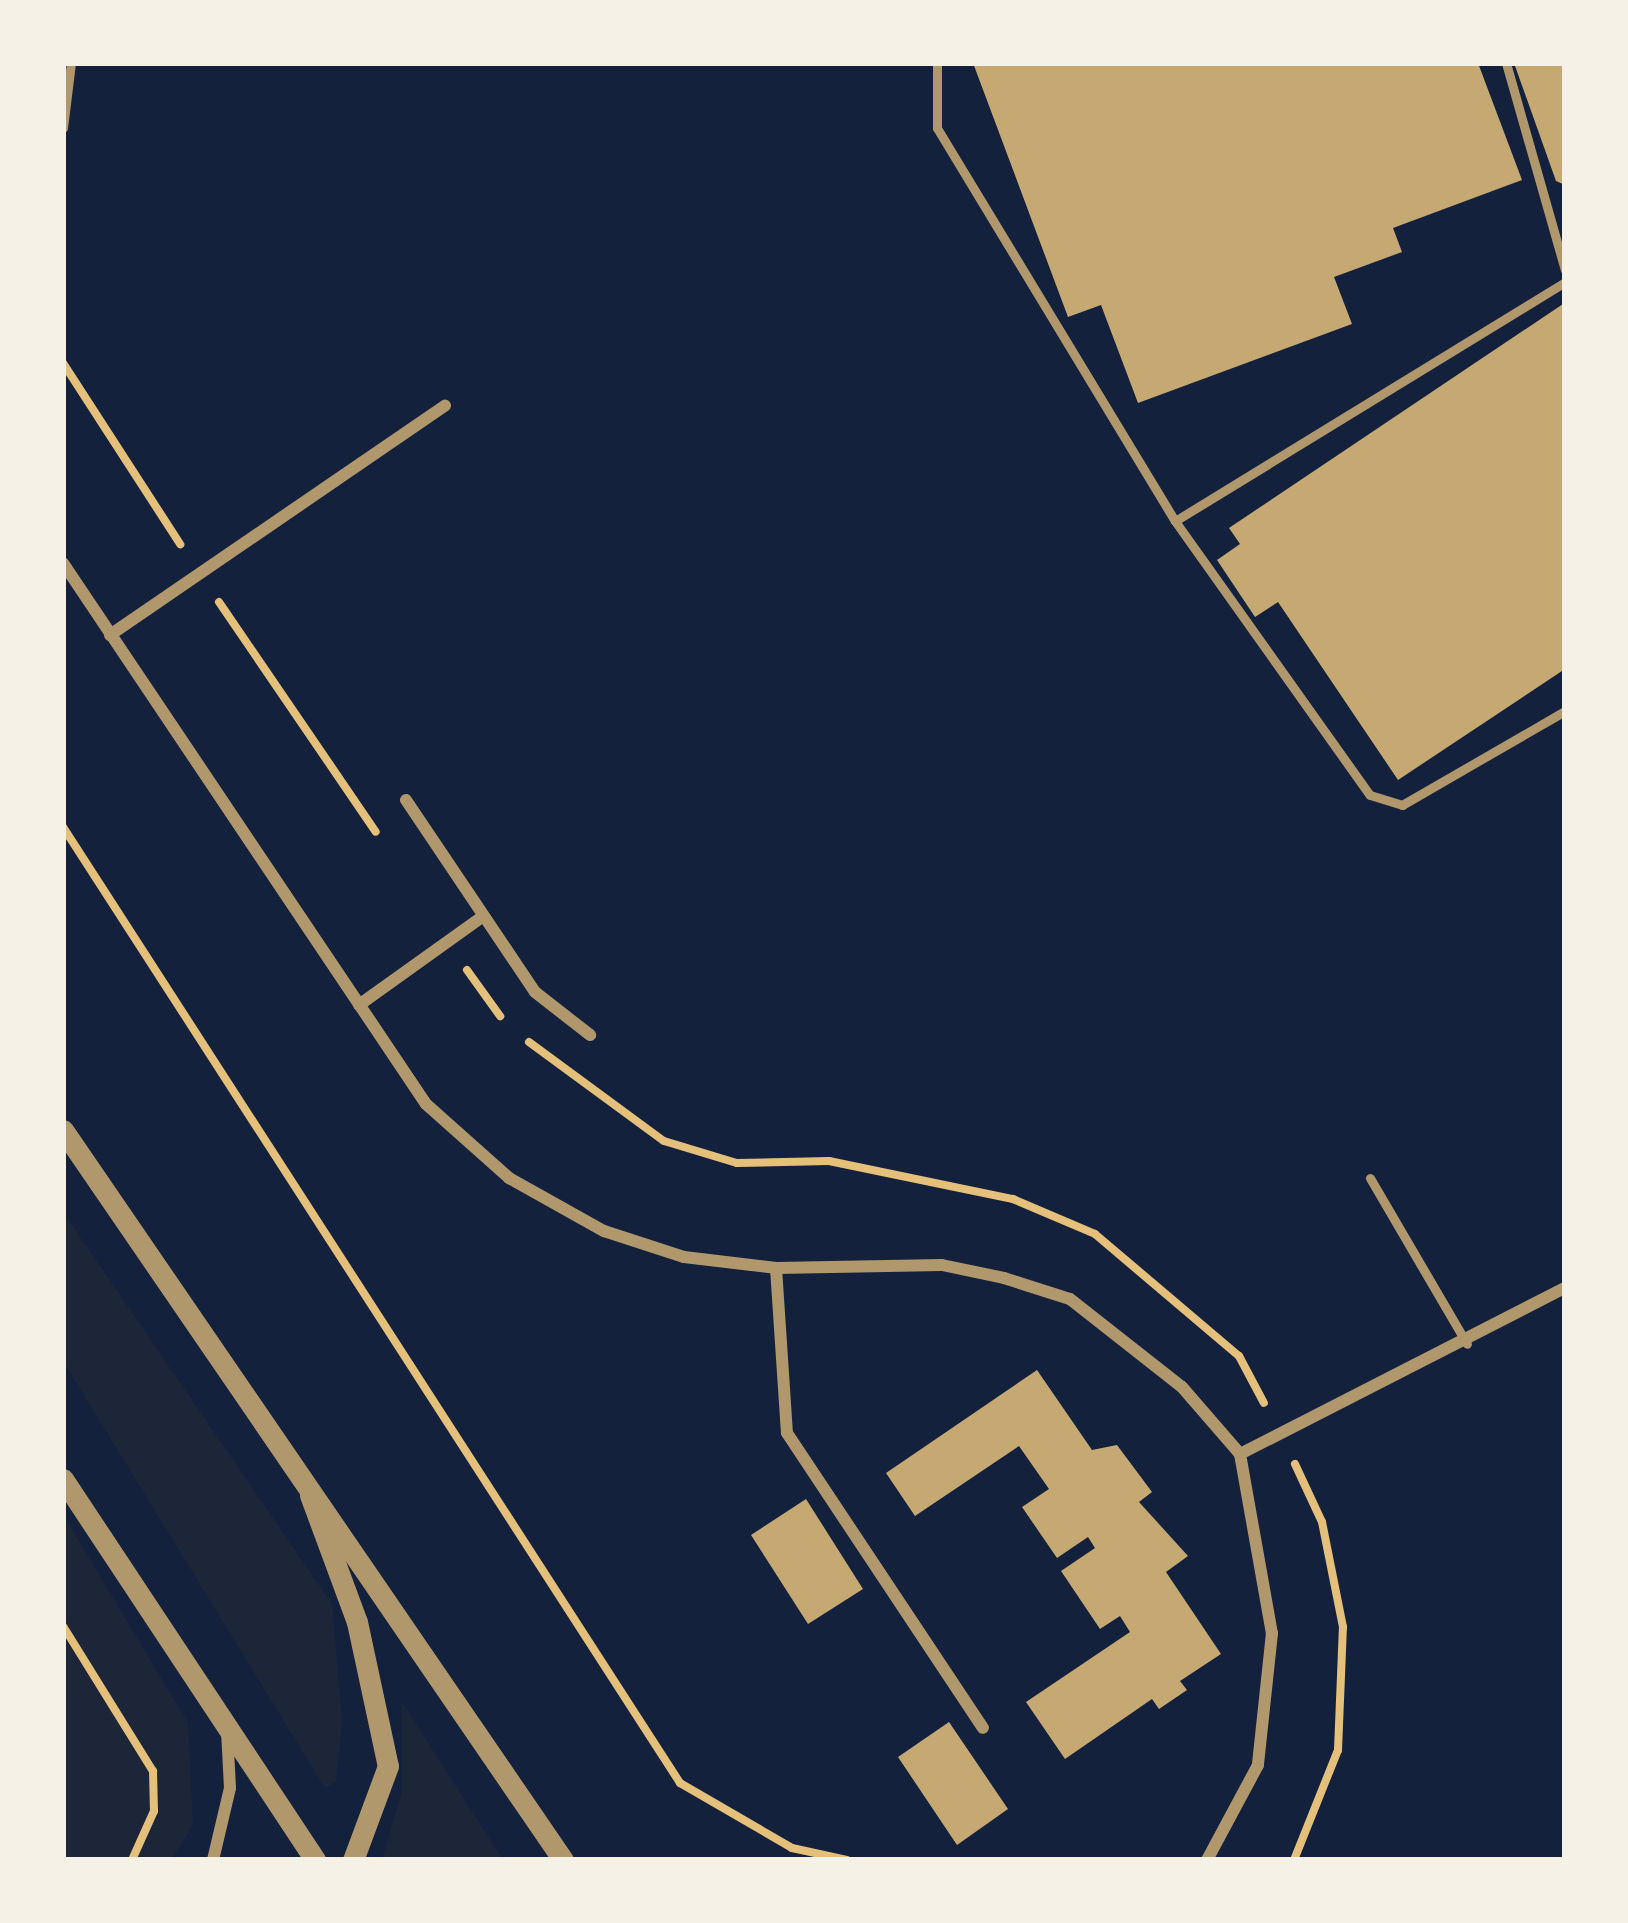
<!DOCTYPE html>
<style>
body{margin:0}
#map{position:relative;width:1628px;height:1923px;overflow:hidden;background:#14213d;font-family:"IBM Plex Serif",serif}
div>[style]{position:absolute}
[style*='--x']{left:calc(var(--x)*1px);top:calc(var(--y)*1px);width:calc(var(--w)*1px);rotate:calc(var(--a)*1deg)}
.green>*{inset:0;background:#1d2539}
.building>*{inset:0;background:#c6a872}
.path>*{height:8px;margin:-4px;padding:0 4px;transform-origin:4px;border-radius:4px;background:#e5c07b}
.service>*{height:9px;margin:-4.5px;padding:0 4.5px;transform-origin:4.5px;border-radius:4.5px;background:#b1986c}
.minor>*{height:12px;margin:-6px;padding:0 6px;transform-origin:6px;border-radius:6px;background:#b1986c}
.tertiary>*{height:21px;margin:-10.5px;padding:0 10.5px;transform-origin:10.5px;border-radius:10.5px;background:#b1986c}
span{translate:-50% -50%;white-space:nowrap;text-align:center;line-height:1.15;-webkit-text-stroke:12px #f6f1e7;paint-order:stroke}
.frame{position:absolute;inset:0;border:66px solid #f6f1e7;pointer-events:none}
</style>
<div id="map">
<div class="green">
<i style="clip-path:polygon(63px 1212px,332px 1604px,342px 1721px,336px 1782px,325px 1788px,63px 1361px)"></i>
<i style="clip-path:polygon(63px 1514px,188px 1723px,193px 1825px,171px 1860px,63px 1860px)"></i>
<i style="clip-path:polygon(402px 1702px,503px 1860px,382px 1860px,402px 1791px)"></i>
</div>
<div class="building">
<i style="clip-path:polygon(973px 63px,1478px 63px,1522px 180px,1393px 228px,1402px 252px,1334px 277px,1352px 324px,1138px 403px,1101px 305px,1068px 317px)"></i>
<i style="clip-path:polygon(1514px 63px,1565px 63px,1565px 185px,1556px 181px)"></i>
<i style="clip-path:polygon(1563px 304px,1565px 669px,1398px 780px,1278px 602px,1255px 617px,1217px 560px,1240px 544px,1229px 528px)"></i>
<i style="clip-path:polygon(1037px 1370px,1092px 1450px,1117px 1445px,1152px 1492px,1139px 1502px,1188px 1556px,1166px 1572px,1221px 1654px,1180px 1681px,1187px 1690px,1159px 1709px,1152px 1699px,1065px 1759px,1026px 1702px,1130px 1632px,1120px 1616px,1100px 1629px,1061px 1571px,1095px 1548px,1088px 1537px,1057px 1558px,1022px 1507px,1049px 1489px,1019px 1446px,915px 1516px,886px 1473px)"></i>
<i style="clip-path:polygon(806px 1499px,863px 1589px,808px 1624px,751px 1535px)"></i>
<i style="clip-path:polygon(949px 1722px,1008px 1809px,957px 1845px,898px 1757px)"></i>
</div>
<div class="path">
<i style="--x:63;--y:363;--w:216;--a:57.1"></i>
<i style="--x:219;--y:602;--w:278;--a:55.7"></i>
<i style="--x:63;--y:827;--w:1138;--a:57.16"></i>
<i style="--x:680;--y:1783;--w:129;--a:30.1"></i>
<i style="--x:792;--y:1848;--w:56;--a:12.3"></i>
<i style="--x:467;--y:970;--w:57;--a:54.3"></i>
<i style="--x:529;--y:1042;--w:167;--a:36.3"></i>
<i style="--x:664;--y:1141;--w:76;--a:16.8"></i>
<i style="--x:737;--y:1163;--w:92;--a:-1.2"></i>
<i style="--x:829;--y:1161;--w:188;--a:11.7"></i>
<i style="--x:1013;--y:1199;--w:89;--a:23.1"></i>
<i style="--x:1095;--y:1234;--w:189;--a:40.3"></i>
<i style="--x:1239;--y:1356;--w:53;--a:62"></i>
<i style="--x:63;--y:1626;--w:171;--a:58.2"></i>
<i style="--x:153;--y:1771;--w:40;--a:88.6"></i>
<i style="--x:154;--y:1811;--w:54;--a:114.2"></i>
<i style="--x:1294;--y:1860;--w:118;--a:-68.2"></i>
<i style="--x:1338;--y:1750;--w:123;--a:-87.7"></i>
<i style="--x:1343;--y:1627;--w:107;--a:-101.3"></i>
<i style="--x:1322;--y:1522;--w:64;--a:-115"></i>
</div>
<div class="service">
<i style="--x:937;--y:63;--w:65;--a:90"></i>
<i style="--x:937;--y:128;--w:459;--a:58.8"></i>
<i style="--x:1175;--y:521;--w:336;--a:54.6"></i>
<i style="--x:1370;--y:795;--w:34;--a:17"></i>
<i style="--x:1402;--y:805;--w:188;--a:-30"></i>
<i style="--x:1506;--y:63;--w:215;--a:74.1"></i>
<i style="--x:63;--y:128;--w:65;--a:-83"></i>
<i style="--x:1175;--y:521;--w:457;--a:-31.5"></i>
<i style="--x:1370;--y:1178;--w:192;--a:59.7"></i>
</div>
<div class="minor">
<i style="--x:63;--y:563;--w:651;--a:56.14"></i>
<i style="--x:426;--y:1104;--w:111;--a:41.7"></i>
<i style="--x:509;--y:1178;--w:109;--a:29.2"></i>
<i style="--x:604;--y:1231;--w:84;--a:18"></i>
<i style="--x:684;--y:1257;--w:93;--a:6.8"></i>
<i style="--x:776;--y:1268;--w:166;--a:-1"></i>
<i style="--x:942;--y:1265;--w:63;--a:11.8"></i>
<i style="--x:1004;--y:1278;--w:69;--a:17.7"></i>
<i style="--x:1070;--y:1299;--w:142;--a:38.2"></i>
<i style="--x:1182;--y:1387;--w:89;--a:49.1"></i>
<i style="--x:1240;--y:1454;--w:182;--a:79.9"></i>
<i style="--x:1272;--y:1633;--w:133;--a:96.1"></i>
<i style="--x:1258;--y:1765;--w:108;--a:118.2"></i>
<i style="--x:110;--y:635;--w:406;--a:-34.4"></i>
<i style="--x:406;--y:800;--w:231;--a:56.1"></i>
<i style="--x:535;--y:992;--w:70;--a:38"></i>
<i style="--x:359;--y:1005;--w:151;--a:-35.6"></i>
<i style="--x:776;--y:1268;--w:165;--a:86.2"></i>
<i style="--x:787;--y:1433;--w:354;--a:56.4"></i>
<i style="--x:1240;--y:1454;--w:365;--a:-27.1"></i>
<i style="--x:213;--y:1860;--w:74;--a:-76.7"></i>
<i style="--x:230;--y:1788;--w:57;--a:-93"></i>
</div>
<div class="tertiary">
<i style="--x:63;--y:1130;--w:885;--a:55.59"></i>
<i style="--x:63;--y:1479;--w:457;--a:56.5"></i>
<i style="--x:310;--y:1495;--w:135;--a:69.7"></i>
<i style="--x:357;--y:1622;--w:147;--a:77.9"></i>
<i style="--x:388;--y:1766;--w:100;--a:110.4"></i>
</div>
<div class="frame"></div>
</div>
